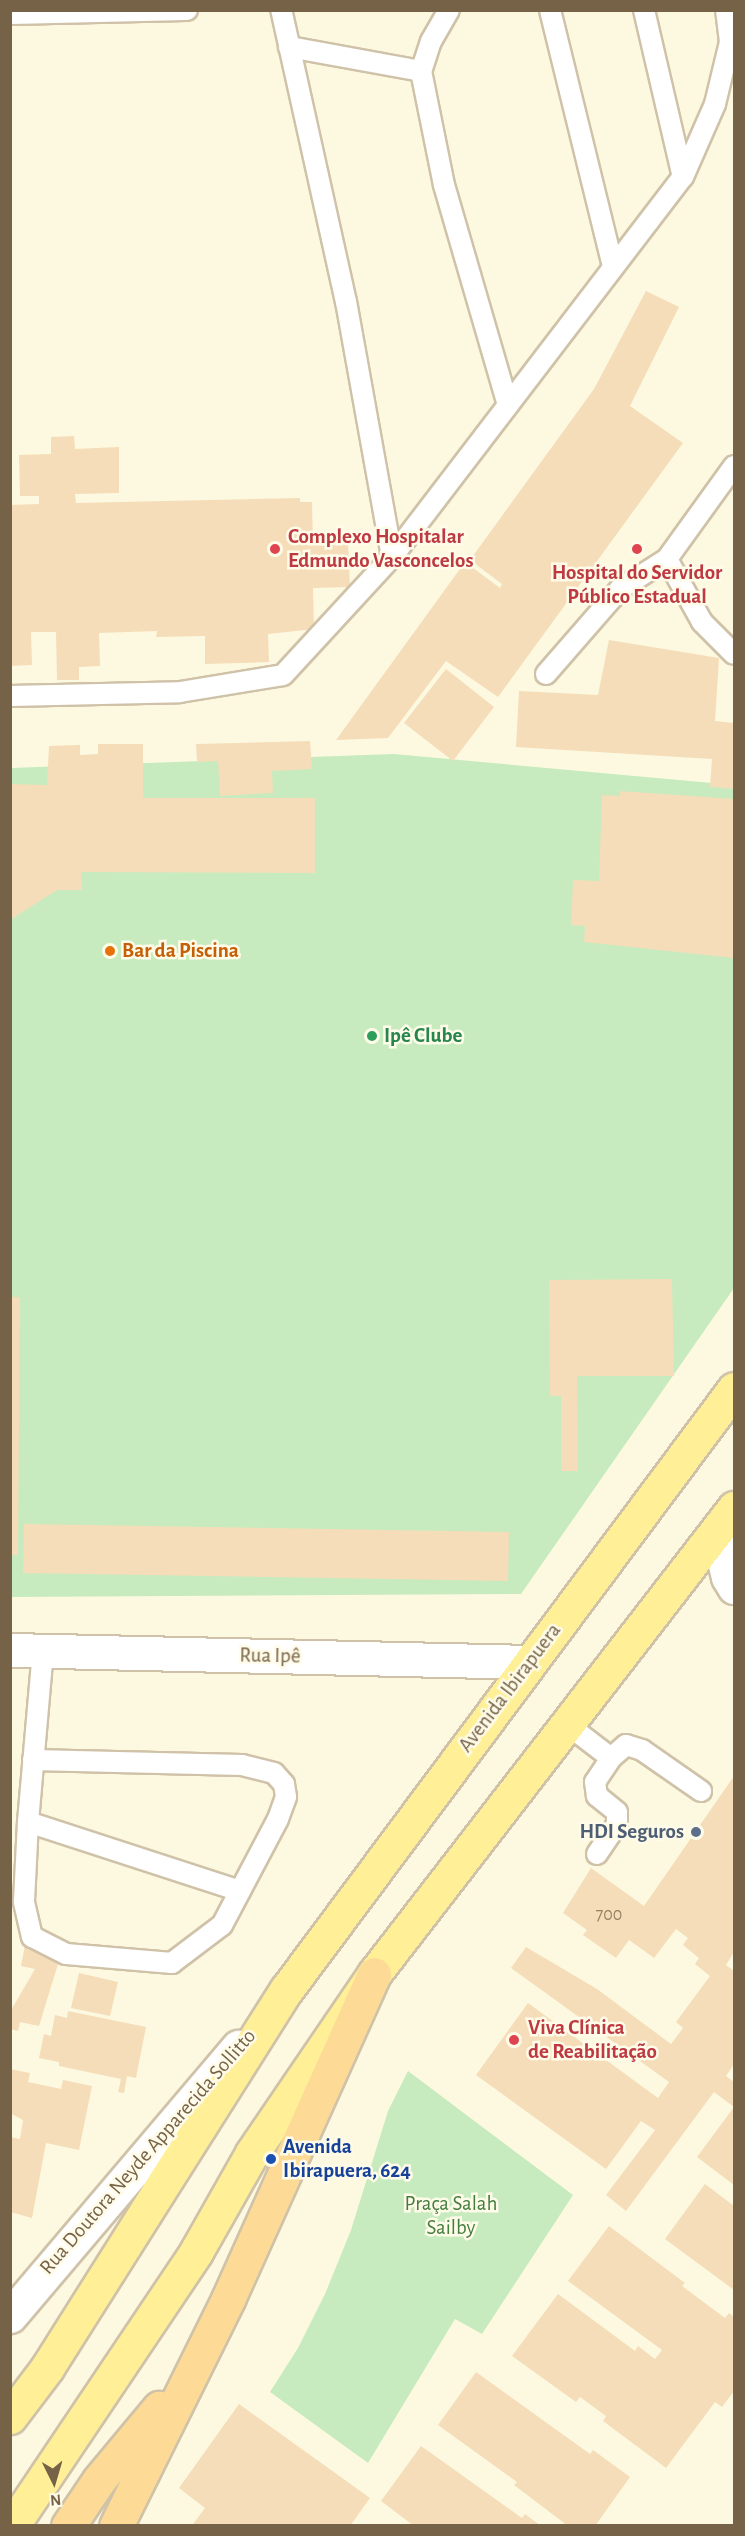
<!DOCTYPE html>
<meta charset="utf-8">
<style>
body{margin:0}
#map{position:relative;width:745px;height:2536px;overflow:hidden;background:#fdf9e1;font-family:"Alegreya Sans",sans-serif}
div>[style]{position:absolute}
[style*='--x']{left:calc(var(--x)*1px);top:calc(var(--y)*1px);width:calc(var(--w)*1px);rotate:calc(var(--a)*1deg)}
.green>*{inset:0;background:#c7ebbf}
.building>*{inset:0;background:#f4ddb8}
.roads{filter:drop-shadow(2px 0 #cfc2a8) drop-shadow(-2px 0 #cfc2a8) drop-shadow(0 2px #cfc2a8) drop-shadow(0 -2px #cfc2a8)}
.service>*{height:20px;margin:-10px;padding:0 10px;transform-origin:10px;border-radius:10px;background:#fff}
.minor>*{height:33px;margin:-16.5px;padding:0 16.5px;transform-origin:16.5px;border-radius:16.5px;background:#fff}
.primary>*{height:33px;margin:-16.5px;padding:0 16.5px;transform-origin:16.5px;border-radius:16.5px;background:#fff097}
.trunk>*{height:33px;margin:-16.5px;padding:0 16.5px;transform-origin:16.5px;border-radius:16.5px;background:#fddb96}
.dots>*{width:16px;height:16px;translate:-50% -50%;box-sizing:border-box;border:3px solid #fffbe9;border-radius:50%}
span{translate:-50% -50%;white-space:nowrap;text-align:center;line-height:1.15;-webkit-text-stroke:5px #fffbe9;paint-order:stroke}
.number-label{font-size:18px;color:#968163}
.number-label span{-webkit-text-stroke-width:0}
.health-label{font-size:21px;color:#be3a42;font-weight:700}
.left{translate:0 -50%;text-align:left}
.food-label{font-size:21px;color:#c56008;font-weight:700}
.leisure-label{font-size:21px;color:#27864d;font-weight:700}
.street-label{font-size:21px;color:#766247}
.service-label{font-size:21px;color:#4e5e75;font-weight:700}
.right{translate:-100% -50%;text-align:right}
.transit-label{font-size:21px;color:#164399;font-weight:700}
.park-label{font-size:21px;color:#427d3e}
.frame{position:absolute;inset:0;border:12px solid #766247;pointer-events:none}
.north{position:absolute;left:24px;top:2452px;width:60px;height:60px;-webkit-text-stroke:4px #fffbe9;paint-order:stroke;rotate:175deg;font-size:16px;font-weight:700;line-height:24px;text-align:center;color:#766247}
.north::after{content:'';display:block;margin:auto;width:21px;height:27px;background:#766247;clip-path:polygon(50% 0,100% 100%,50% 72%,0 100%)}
</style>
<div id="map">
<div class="green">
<i style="clip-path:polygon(394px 754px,734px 785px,734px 1288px,521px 1594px,11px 1597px,11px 768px)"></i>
<i style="clip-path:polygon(408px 2071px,573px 2195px,482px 2334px,455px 2319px,368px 2463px,270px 2392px,298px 2348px,325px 2294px,351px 2230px,388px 2111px)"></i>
</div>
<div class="building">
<i style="clip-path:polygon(646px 291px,679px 307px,630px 406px,683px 443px,498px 697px,446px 661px,388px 738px,336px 740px,465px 562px,500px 588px,502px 584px,470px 560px,594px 389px)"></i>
<i style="clip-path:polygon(74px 436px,75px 449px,119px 447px,119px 493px,75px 494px,76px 503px,300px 498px,300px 502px,312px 502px,313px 544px,348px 543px,350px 587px,313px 588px,314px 629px,268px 634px,269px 662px,205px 664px,205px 636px,156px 637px,157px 631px,99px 633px,100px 666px,79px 667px,79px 680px,57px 680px,56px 632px,31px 632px,32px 665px,10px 666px,10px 505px,39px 504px,39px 496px,20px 496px,19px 455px,51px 454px,51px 437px)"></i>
<i style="clip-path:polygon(609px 640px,719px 658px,715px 721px,734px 723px,734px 789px,710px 787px,712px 759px,516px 747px,519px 691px,598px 695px)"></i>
<i style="clip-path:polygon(446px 669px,494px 707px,453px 761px,404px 723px)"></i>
<i style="clip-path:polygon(310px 741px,312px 769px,272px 771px,273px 793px,220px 796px,218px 761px,197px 762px,196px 744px)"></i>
<i style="clip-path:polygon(98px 744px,143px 744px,143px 798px,315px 798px,315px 873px,81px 872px,82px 890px,57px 890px,10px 920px,10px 784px,47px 785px,49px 746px,80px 745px,80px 755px,98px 754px)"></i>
<i style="clip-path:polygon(620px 791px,734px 799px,734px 958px,584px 942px,585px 926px,571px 925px,573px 880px,599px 881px,602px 795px,620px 796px)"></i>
<i style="clip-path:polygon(672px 1279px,674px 1376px,577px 1376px,578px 1471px,561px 1471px,561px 1396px,550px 1396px,549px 1280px)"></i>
<i style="clip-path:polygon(10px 1297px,20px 1297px,18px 1555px,10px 1555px)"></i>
<i style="clip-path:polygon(24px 1524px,509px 1532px,508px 1581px,23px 1573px)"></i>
<i style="clip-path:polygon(734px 1776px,734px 1952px,726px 1965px,734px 1971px,734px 2064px,726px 2076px,734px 2082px,734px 2185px,697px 2157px,734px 2107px,714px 2092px,626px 2211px,606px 2195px,655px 2130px,641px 2121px,606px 2169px,476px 2075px,528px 2003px,658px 2098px,669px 2082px,511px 1968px,526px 1947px,597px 1989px,671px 2044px,683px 2028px,676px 2022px,710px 1976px,695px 1964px,699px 1958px,683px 1945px,688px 1938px,676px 1929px,654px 1958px,629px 1940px,616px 1958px,583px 1935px,587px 1930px,563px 1913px,591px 1868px,644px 1906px)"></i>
<i style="clip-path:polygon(25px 1945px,58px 1964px,39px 2026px,20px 2022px,18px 2031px,10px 2029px,10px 2012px,35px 1969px,21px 1966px)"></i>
<i style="clip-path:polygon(79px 1973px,118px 1982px,110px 2016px,71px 2008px)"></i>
<i style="clip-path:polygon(68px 2011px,146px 2027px,136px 2078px,127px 2076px,124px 2093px,118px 2092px,121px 2079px,59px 2066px,59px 2062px,39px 2058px,44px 2034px,51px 2036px,55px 2015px,67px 2018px)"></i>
<i style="clip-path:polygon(10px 2069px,30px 2073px,28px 2082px,61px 2089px,63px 2080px,92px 2086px,79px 2150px,46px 2143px,32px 2218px,10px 2212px,10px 2137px,20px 2139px,23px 2120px,10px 2113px)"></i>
<i style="clip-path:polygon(705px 2184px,734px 2206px,734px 2290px,665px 2239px)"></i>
<i style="clip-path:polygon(609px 2226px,685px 2283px,682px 2286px,725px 2318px,729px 2313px,734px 2317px,734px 2391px,722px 2407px,715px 2402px,666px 2468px,603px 2421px,606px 2416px,580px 2397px,576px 2402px,512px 2356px,558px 2294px,635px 2351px,638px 2346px,655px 2359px,662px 2350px,568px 2281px)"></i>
<i style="clip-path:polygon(476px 2372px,590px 2454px,593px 2450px,630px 2477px,595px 2526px,568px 2526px,514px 2485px,517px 2482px,438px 2425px)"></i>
<i style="clip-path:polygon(239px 2404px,370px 2498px,350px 2526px,193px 2524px,205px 2508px,179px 2488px)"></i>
<i style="clip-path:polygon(421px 2446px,522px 2518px,525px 2514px,541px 2526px,414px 2526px,381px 2501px)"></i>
</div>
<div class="roads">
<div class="service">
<i style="--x:449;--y:10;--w:36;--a:120"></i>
<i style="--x:431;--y:41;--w:32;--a:108"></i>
<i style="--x:421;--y:71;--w:116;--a:78.6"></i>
<i style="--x:444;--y:185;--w:229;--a:73.8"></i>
<i style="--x:550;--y:10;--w:265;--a:76.2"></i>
<i style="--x:644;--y:10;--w:171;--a:76.9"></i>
<i style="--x:10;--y:14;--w:177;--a:-1.3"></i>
<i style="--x:289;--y:47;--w:134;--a:10.3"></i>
<i style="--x:734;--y:466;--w:115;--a:125.8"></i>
<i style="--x:667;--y:559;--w:72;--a:60.9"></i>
<i style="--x:702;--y:622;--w:45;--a:45"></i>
<i style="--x:392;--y:557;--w:479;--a:-52.6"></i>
<i style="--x:683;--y:177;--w:80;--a:-66.3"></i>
<i style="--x:715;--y:104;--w:64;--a:-76.4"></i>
<i style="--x:730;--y:42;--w:32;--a:-97"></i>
<i style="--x:546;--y:674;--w:113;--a:-49"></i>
<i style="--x:620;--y:589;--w:56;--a:-32.6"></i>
<i style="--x:10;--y:696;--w:170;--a:-1.3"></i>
<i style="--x:180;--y:692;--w:104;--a:-9.4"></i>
<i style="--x:283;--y:675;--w:161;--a:-47.3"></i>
<i style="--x:392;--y:557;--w:259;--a:-100.2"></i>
<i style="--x:346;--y:302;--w:299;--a:-102.5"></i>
<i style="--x:568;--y:1725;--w:54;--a:37.5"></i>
<i style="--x:33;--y:1760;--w:209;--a:1.4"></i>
<i style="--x:242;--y:1765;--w:33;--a:14"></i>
<i style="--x:274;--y:1773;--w:15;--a:48"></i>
<i style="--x:284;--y:1784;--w:13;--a:81"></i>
<i style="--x:286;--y:1797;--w:23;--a:110"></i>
<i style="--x:278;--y:1819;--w:120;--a:117.8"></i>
<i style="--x:222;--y:1925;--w:63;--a:142.8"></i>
<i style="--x:172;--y:1963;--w:106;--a:-175.1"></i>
<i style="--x:66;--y:1954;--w:38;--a:-153"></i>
<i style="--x:32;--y:1937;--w:37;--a:-103"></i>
<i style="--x:24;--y:1901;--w:79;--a:-87.1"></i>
<i style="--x:28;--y:1822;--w:223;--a:18"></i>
<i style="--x:28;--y:1822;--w:173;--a:-85"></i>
<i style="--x:597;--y:1854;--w:36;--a:-56"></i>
<i style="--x:617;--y:1824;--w:12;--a:-90"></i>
<i style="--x:617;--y:1812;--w:26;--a:-141"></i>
<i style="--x:597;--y:1796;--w:14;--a:-98"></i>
<i style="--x:595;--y:1782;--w:29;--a:-56"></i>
<i style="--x:611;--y:1758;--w:20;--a:-41"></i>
<i style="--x:626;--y:1745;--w:17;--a:17"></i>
<i style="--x:642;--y:1750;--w:72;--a:34.8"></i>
</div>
<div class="minor">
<i style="--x:717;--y:1532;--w:46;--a:76.3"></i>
<i style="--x:728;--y:1577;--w:12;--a:59"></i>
<i style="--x:10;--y:1650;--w:519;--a:1.32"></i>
<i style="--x:10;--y:2316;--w:353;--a:-49.7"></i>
</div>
<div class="primary">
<i style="--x:10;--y:2417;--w:61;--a:-52.9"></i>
<i style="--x:47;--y:2368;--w:449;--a:-57.7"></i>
<i style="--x:287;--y:1989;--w:748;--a:-53.31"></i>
<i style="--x:12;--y:2526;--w:330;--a:-56.1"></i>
<i style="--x:196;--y:2252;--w:114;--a:-60.5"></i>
<i style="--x:252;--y:2153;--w:217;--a:-55.7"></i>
<i style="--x:374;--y:1974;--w:589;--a:-52.31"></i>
</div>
<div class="trunk">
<i style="--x:68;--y:2526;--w:55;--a:-56"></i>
<i style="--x:99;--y:2480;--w:94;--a:-50.2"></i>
<i style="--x:116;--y:2526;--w:255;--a:-63.7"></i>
<i style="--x:229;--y:2297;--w:354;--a:-65.8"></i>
</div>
</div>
<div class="dots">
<i style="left:275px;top:549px;background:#e0444e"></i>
<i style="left:637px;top:549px;background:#e0444e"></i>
<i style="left:110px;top:951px;background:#e8710a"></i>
<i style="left:372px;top:1036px;background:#2e9e5b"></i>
<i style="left:696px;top:1832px;background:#5c6f8a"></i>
<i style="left:514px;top:2040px;background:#e0444e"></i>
<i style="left:271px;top:2159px;background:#1a4fb4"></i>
</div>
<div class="number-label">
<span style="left:609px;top:1915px">700</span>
</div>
<div class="health-label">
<span class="left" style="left:288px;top:549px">Complexo Hospitalar<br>Edmundo Vasconcelos</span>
<span style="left:637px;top:585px">Hospital do Servidor<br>Público Estadual</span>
<span class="left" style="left:528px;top:2040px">Viva Clínica<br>de Reabilitação</span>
</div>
<div class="food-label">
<span class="left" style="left:122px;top:951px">Bar da Piscina</span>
</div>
<div class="leisure-label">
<span class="left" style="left:384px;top:1036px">Ipê Clube</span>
</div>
<div class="street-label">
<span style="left:270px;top:1656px;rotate:1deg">Rua Ipê</span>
<span style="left:510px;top:1688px;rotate:-53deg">Avenida Ibirapuera</span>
<span style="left:148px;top:2152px;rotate:-49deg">Rua Doutora Neyde Apparecida Sollitto</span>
</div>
<div class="service-label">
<span class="right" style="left:684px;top:1832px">HDI Seguros</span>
</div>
<div class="transit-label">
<span class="left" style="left:283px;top:2159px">Avenida<br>Ibirapuera, 624</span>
</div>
<div class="park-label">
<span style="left:451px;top:2216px">Praça Salah<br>Sailby</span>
</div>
<div class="frame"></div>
<div class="north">N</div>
</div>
